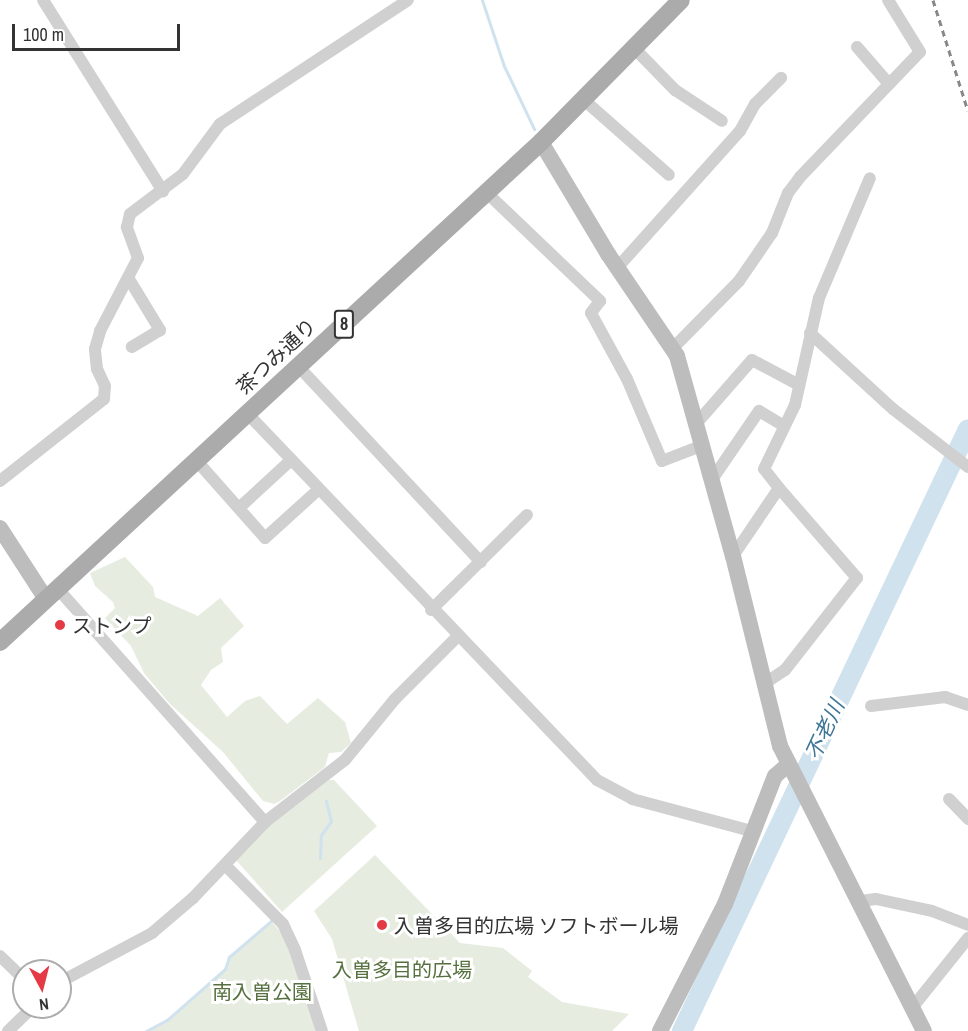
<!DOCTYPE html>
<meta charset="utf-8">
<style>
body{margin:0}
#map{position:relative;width:968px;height:1031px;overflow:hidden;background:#fff;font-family:"Archivo Narrow","Noto Sans JP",sans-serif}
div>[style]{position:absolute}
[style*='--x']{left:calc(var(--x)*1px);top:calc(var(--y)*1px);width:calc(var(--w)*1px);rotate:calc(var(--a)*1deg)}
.green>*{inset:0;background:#e6ecdf}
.stream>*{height:3px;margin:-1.5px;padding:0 1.5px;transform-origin:1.5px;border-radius:1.5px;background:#cfe2ee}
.river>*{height:20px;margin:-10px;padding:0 10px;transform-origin:10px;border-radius:10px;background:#cfe2ee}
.street>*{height:12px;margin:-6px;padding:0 6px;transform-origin:6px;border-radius:6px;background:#d0d0d0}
.secondary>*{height:16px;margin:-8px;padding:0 8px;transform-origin:8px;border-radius:8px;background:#bdbdbd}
.primary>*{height:18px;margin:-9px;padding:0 9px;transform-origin:9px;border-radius:9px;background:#ababab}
.rail>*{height:3px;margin-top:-1.5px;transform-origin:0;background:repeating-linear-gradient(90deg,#888 0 6px,transparent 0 10.5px)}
.dots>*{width:16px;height:16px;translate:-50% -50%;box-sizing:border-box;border:3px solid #fff;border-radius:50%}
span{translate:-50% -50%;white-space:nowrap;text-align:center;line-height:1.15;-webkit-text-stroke:6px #fff;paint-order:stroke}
.shield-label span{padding:2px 4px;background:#fff;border:2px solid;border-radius:4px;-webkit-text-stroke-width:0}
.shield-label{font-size:18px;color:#333;font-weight:700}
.street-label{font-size:20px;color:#333}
.poi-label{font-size:20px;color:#333}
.left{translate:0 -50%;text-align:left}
.park-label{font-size:20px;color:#56703f}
.water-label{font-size:21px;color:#3f7597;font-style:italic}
.north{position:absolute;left:12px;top:959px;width:60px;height:60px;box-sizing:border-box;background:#fff;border:2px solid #adadad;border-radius:50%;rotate:173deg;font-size:16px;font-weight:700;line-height:24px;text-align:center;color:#333}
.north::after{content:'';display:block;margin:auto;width:21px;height:27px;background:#e63946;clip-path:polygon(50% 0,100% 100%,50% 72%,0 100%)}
.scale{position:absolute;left:12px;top:24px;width:168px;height:27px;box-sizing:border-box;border:3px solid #333;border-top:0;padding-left:8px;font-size:18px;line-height:21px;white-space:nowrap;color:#333;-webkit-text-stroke:4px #fff;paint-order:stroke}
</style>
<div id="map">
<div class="green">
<i style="clip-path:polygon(125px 557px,153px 587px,155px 597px,198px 616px,220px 598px,244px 626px,221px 648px,223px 662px,211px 670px,201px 685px,227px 717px,245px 701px,260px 696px,287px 724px,318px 698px,345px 722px,351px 743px,341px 752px,329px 753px,325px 767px,280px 801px,274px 804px,263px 801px,223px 752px,169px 703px,144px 673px,131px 646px,105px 618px,115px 608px,113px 602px,95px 586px,90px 573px)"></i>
<i style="clip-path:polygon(329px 780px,334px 780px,377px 826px,282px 912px,236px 860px,270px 825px)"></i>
<i style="clip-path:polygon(375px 855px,460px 943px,503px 948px,532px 971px,528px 977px,562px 1002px,629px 1014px,612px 1031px,359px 1031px,332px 939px,314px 911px)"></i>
<i style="clip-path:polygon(272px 922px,286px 939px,318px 1031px,148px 1031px,170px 1020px,226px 969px,231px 957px)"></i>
</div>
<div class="stream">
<i style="--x:482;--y:0;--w:70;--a:71.6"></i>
<i style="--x:504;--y:66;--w:70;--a:64.5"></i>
<i style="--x:320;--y:858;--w:23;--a:-88"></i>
<i style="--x:321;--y:835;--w:17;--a:-54"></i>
<i style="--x:331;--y:821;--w:21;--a:-104"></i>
<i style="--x:146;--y:1031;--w:24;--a:-28"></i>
<i style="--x:167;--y:1020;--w:77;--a:-41.3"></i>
<i style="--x:225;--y:969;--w:13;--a:-72"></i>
<i style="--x:229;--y:957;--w:55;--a:-40.6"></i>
</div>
<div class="river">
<i style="--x:682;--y:1031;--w:666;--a:-64.59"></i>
</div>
<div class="street">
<i style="--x:43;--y:0;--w:226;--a:57.9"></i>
<i style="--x:857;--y:47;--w:49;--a:49.1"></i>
<i style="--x:634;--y:48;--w:59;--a:45.7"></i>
<i style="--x:675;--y:90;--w:56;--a:33.4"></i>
<i style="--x:584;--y:100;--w:113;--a:41.4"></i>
<i style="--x:486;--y:192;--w:158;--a:43.7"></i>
<i style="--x:600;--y:301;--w:15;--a:127"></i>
<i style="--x:591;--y:313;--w:75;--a:61.4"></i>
<i style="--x:627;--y:379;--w:89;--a:66.9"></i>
<i style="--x:662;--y:461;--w:42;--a:-21"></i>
<i style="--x:617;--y:268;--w:184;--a:-48.1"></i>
<i style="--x:740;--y:131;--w:31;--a:-61"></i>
<i style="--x:755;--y:104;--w:37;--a:-45"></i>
<i style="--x:129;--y:279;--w:60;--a:58.7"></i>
<i style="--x:160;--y:330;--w:33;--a:149"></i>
<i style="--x:810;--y:333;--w:113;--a:42.5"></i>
<i style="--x:893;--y:409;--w:95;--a:37.7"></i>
<i style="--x:673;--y:348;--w:94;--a:-45.4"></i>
<i style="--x:739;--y:281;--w:58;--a:-55.5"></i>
<i style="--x:772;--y:233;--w:43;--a:-68.2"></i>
<i style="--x:788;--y:193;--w:20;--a:-53"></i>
<i style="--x:800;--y:177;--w:173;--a:-46.2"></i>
<i style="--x:920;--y:52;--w:61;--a:-121.6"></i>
<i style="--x:298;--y:366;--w:268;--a:47"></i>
<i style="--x:247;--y:413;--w:507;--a:46.36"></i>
<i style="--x:597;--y:780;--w:40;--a:28"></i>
<i style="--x:632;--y:799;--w:127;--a:15"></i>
<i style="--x:695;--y:425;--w:86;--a:-48.8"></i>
<i style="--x:752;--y:360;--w:53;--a:28"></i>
<i style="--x:196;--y:460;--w:104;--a:48.5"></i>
<i style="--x:265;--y:538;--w:72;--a:-42.2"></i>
<i style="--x:0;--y:481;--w:132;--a:-38.3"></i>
<i style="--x:104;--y:399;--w:13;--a:-86"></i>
<i style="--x:105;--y:386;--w:19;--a:-115"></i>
<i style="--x:97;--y:369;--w:20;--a:-96"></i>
<i style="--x:95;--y:349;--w:19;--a:-74"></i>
<i style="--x:100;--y:331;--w:82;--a:-62.5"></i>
<i style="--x:138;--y:258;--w:33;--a:-110"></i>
<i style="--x:127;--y:227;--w:13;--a:-77"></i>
<i style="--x:130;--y:214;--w:66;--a:-37"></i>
<i style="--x:183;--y:174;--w:62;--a:-53.5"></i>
<i style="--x:220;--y:124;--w:225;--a:-33.4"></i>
<i style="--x:711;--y:481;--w:85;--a:-55.6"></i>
<i style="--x:759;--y:411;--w:29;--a:31"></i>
<i style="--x:239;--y:508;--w:71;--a:-42.7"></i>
<i style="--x:733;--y:556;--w:82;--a:-55.9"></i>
<i style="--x:779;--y:488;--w:24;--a:-128"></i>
<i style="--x:764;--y:469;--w:71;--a:-64.2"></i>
<i style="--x:795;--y:405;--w:110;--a:-77.4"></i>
<i style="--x:819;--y:298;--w:130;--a:-67"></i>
<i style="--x:58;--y:589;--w:312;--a:48.4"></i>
<i style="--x:431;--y:610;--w:135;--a:-44.7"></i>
<i style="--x:764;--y:684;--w:25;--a:-34"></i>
<i style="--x:785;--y:670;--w:117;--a:-52"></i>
<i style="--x:857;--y:578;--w:119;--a:-130.9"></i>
<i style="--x:871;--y:706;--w:75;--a:-6.9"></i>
<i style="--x:945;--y:697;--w:24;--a:19"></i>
<i style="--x:949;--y:799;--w:28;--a:46"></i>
<i style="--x:225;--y:865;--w:83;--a:45.5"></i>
<i style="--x:283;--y:924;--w:29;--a:65"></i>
<i style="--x:295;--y:950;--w:85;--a:71.6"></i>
<i style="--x:860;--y:901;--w:16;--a:-7"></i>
<i style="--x:876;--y:899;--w:57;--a:12.1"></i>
<i style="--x:932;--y:911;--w:39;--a:21"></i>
<i style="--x:0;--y:956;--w:33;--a:44"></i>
<i style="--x:60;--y:982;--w:104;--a:-28"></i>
<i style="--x:152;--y:933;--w:54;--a:-40.5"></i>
<i style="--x:193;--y:898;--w:105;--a:-46.5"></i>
<i style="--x:265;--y:822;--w:101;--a:-37.8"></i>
<i style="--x:345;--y:760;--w:79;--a:-50.7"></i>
<i style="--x:395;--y:699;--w:88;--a:-45"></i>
<i style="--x:912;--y:1008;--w:90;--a:-51.3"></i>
<i style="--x:8;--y:1031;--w:35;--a:-44"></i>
</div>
<div class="secondary">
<i style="--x:541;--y:142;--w:131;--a:59.1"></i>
<i style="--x:608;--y:254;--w:123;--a:55.9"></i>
<i style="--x:677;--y:356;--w:208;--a:74.4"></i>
<i style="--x:733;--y:556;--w:196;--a:76.1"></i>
<i style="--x:780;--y:746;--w:319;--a:63.2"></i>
<i style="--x:0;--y:528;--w:85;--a:57.1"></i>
<i style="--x:660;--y:1031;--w:143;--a:-62.9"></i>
<i style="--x:725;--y:904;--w:137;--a:-68.7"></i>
<i style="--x:775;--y:776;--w:18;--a:-41"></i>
</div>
<div class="primary">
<i style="--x:0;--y:642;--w:737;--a:-42.74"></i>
<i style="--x:541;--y:142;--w:199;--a:-45.4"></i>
</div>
<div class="rail">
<i style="--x:933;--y:0;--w:116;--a:72.5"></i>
</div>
<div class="dots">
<i style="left:60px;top:625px;background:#e63946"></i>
<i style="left:382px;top:925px;background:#e63946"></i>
</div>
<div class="shield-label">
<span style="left:344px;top:324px">8</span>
</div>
<div class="street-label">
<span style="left:276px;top:356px;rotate:-43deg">茶つみ通り</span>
</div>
<div class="poi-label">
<span class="left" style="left:72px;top:625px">ストンプ</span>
<span class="left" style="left:394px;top:925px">入曽多目的広場 ソフトボール場</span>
</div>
<div class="park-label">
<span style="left:402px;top:969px">入曽多目的広場</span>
<span style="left:262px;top:991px">南入曽公園</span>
</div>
<div class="water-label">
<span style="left:825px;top:730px;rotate:-65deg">不老川</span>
</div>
<div class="north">N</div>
<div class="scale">100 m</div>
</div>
